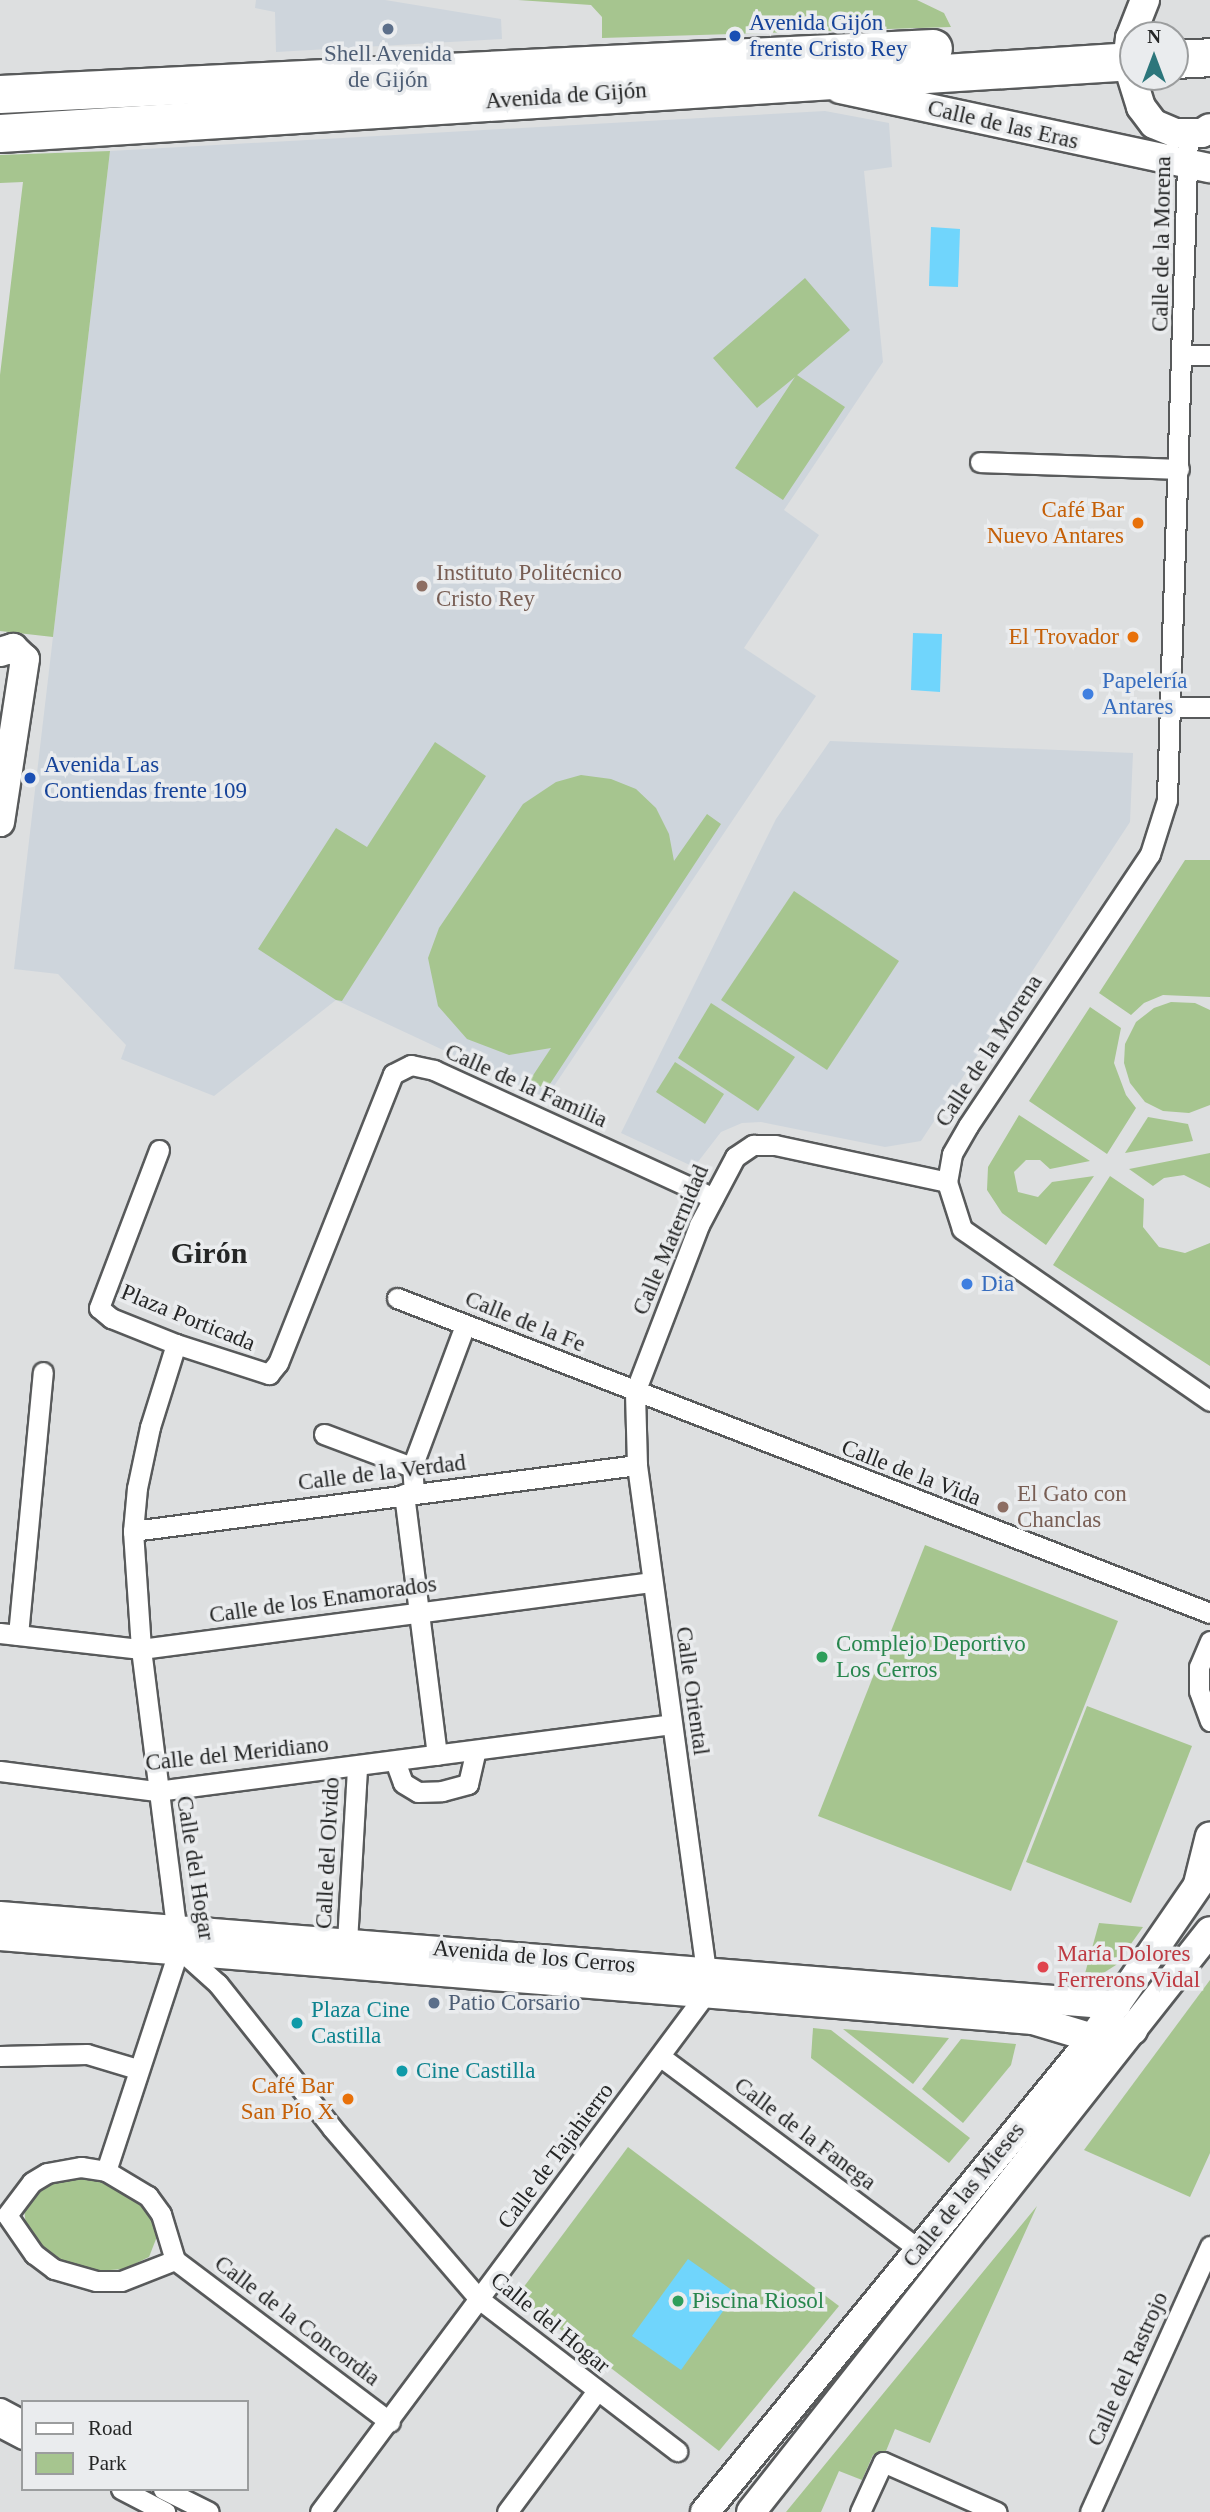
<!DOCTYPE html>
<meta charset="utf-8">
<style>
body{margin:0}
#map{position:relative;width:1210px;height:2512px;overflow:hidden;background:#dddfe0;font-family:"Times New Roman",serif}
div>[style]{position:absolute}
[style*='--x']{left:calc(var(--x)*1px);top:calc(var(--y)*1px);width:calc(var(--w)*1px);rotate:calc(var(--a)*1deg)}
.built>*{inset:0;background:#ced5dc}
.green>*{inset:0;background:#a6c58f}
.water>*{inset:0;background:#70d5fc}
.roads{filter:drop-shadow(2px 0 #585a5b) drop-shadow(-2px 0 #585a5b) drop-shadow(0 2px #585a5b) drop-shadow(0 -2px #585a5b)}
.street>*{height:19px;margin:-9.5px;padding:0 9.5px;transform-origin:9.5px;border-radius:9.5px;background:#fff}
.secondary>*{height:28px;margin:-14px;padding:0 14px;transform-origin:14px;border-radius:14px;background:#fff}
.highway>*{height:37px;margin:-18.5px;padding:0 18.5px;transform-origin:18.5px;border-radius:18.5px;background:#fff}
.dots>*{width:19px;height:19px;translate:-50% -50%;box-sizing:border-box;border:4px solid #eaecee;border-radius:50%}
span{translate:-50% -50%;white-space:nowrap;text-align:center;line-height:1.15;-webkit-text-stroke:7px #eaecee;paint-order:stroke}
.transit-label{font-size:23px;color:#164399}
.left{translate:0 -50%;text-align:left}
.service-label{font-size:23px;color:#4e5e75}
.street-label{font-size:23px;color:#252626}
.food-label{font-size:23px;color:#c56008}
.right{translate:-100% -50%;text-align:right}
.education-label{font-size:23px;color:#785e54}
.shop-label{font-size:23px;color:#366cbe}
.leisure-label{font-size:23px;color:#27864d}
.health-label{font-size:23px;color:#be3a42}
.culture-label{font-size:23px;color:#0d838f}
.district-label{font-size:30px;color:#252626;font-weight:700}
.legend{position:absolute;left:21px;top:2400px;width:228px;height:91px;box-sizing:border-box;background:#eaecee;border:2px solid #9b9d9e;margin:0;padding:9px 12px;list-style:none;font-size:21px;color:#252626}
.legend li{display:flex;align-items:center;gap:14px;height:35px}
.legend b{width:35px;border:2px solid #9b9d9e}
.north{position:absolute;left:1119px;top:21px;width:70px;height:70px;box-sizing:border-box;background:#eaecee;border:2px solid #9b9d9e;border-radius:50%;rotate:0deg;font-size:19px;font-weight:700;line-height:28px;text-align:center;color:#252626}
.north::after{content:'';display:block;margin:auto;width:24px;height:32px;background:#2c767b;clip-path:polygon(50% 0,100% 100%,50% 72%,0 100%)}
</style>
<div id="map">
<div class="built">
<i style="clip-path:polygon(256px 0,385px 0,501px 19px,502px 39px,276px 52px,275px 12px,255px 8px)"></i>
<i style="clip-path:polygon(825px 111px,889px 123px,892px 167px,864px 171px,883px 362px,784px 510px,819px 535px,744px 648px,816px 696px,546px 1098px,336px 1000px,214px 1096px,121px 1059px,126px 1045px,58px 974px,14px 969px,110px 151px)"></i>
<i style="clip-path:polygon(830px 741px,1133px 753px,1130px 822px,921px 1141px,885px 1147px,761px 1122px,742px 1123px,721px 1132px,694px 1167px,621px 1133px,776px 819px)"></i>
</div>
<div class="green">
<i style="clip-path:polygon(518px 0,917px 0,944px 13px,951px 27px,602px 38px,602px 17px,591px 5px)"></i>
<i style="clip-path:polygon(110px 151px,53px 637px,0 631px,0 375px,23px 182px,0 183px,0 155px)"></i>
<i style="clip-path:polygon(805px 278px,850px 330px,797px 375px,845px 407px,783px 500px,735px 468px,795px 377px,757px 408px,713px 358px)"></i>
<i style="clip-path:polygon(435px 742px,486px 776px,342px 1001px,336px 1000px,258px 949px,336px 828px,367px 847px)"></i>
<i style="clip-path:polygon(581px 775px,611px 779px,636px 789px,656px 808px,669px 834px,674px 861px,707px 814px,721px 824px,546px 1090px,530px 1080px,551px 1048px,509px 1055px,467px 1039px,438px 1006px,428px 958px,439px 928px,523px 804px,556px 782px)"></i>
<i style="clip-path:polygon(1185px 860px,1210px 860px,1210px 997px,1163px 995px,1144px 1003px,1131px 1015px,1099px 993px)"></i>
<i style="clip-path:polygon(794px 891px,899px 961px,827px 1070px,721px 1000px)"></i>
<i style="clip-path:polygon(1171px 1002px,1195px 1003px,1210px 1010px,1210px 1105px,1189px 1113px,1163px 1111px,1145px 1102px,1130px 1083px,1124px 1063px,1125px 1044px,1136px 1022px,1154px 1008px)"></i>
<i style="clip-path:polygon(711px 1003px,795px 1057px,758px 1111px,678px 1058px)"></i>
<i style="clip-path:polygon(1090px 1007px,1121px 1028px,1114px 1063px,1126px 1095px,1136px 1108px,1107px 1154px,1029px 1101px)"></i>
<i style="clip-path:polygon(675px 1062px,724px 1094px,705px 1124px,656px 1092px)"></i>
<i style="clip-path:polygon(1019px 1115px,1090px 1161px,1050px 1169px,1040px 1160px,1026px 1160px,1014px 1172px,1018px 1192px,1038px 1197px,1052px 1182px,1094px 1176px,1046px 1245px,1002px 1213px,987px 1190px,988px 1167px)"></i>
<i style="clip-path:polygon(1148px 1117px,1188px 1124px,1193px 1141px,1125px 1153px)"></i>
<i style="clip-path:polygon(1210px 1153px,1210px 1188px,1184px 1175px,1164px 1178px,1153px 1186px,1129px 1169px)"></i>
<i style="clip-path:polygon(1110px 1176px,1144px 1199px,1143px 1227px,1159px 1247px,1185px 1253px,1210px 1243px,1210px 1366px,1053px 1265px)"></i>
<i style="clip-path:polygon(925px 1545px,1118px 1621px,1011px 1891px,818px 1816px)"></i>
<i style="clip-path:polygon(1087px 1706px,1192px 1746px,1131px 1903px,1026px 1862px)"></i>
<i style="clip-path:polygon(1099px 1923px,1143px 1927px,1116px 1965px,1097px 1977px,1084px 1977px)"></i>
<i style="clip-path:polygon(1210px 1980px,1210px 2153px,1190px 2197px,1084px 2150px)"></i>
<i style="clip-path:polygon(813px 2028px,831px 2030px,970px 2138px,949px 2163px,811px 2058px)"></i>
<i style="clip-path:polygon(843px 2029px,949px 2038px,913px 2084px)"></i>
<i style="clip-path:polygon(961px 2039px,1016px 2044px,1011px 2065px,963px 2123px,922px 2089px)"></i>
<i style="clip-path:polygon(628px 2147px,839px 2306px,719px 2451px,517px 2296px)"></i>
<i style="clip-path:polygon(71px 2176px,102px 2180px,136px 2197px,153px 2217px,158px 2234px,149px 2257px,124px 2269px,96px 2271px,68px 2264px,41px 2248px,26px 2227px,24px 2207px,40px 2185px)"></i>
<i style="clip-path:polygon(1037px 2206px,930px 2443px,895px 2429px,886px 2451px,873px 2455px,862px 2480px,839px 2471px,821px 2512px,786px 2512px)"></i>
</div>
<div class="water">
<i style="clip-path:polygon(931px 227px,960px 229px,958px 287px,929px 286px)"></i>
<i style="clip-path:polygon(913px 633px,942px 634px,940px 692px,911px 690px)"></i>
<i style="clip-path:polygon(688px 2259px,736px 2293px,681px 2370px,632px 2336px)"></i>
</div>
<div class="roads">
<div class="street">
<i style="--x:1188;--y:134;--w:666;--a:91.81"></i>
<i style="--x:1167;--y:800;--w:57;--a:107.5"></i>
<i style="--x:1150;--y:854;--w:327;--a:123.8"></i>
<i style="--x:968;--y:1126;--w:32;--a:120"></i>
<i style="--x:952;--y:1154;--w:28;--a:100"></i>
<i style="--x:947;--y:1182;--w:49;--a:72.3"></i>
<i style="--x:962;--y:1229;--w:302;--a:34.7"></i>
<i style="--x:1184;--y:355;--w:26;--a:0"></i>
<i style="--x:980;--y:462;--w:199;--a:2"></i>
<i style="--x:1170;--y:707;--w:40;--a:0"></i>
<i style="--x:159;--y:1150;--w:169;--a:110.8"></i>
<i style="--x:99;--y:1308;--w:16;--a:40"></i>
<i style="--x:111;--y:1318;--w:70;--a:21.8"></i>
<i style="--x:176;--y:1344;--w:98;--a:17.9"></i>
<i style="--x:269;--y:1374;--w:14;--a:-51"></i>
<i style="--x:278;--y:1363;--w:311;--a:-68.3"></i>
<i style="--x:393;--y:1074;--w:20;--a:-27"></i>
<i style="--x:411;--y:1065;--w:24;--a:12"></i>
<i style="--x:434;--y:1070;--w:307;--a:24.6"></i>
<i style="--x:397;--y:1298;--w:872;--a:21.18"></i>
<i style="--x:176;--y:1344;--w:87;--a:107.4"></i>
<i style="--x:150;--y:1427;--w:62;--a:102"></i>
<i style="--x:137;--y:1488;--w:43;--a:95.3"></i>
<i style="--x:133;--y:1531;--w:118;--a:86.1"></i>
<i style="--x:141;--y:1649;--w:302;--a:82.8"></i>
<i style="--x:179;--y:1949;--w:52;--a:41.9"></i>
<i style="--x:218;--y:1984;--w:184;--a:51.6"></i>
<i style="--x:332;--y:2128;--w:225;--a:49.3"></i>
<i style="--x:479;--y:2299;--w:250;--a:37.5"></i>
<i style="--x:324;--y:1434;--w:94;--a:20.6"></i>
<i style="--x:414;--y:1493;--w:26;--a:-94"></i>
<i style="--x:412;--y:1467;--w:152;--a:-69.5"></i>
<i style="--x:404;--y:1494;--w:263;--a:82.8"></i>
<i style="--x:133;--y:1531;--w:508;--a:-7.46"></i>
<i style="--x:0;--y:1633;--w:142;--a:6.5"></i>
<i style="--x:141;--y:1649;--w:514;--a:-7.48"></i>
<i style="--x:18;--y:1635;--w:264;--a:-84.6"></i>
<i style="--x:1210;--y:1641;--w:28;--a:113"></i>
<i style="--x:1199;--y:1667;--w:24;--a:90"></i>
<i style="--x:1199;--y:1691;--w:32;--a:70"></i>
<i style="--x:395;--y:1761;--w:23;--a:70"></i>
<i style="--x:403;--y:1783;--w:17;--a:31"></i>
<i style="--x:418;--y:1792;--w:24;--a:-2"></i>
<i style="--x:442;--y:1791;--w:27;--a:-15"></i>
<i style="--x:468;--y:1784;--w:35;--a:-77"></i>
<i style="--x:0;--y:1771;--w:158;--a:7.3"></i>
<i style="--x:157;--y:1791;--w:519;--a:-7.41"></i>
<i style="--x:347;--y:1942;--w:176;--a:-86.7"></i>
<i style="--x:0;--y:2056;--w:87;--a:-1.3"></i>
<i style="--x:87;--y:2054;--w:52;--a:16.7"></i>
<i style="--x:661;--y:2057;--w:322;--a:36.7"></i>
<i style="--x:81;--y:2167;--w:25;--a:9"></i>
<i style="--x:106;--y:2171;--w:49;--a:30.8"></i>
<i style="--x:148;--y:2196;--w:22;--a:54"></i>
<i style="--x:161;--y:2214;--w:48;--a:73.1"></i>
<i style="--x:175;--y:2260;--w:58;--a:158.7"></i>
<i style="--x:121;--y:2281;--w:25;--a:180"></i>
<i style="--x:96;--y:2281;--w:44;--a:-164.1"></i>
<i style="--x:54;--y:2269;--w:25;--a:-143"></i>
<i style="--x:34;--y:2254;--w:47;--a:-124.7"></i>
<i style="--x:7;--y:2215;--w:41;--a:-52.9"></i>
<i style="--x:32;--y:2182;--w:17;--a:-31"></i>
<i style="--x:47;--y:2173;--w:35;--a:-10"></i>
<i style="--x:106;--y:2171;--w:234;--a:-71.8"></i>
<i style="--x:175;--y:2260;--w:269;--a:37"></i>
<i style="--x:0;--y:2408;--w:26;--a:28"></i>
<i style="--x:0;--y:2427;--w:26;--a:28"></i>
<i style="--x:121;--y:2489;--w:50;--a:27.6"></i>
<i style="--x:163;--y:2489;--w:51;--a:26.6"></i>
<i style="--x:320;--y:2512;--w:643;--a:-53.34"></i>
<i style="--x:704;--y:1996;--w:25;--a:-85"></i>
<i style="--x:706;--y:1971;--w:511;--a:-97.77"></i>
<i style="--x:637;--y:1465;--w:73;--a:-91.6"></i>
<i style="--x:635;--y:1392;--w:179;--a:-69"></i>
<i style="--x:699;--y:1225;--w:77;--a:-62.1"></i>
<i style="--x:735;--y:1157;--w:22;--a:-34"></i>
<i style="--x:753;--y:1145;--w:22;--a:0"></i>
<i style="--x:775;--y:1145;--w:176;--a:12.1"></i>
<i style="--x:507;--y:2512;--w:149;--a:-53.4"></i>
<i style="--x:860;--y:2512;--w:55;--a:-65.3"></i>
<i style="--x:883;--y:2462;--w:124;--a:23.7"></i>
<i style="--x:1090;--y:2512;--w:292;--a:-65.7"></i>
</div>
<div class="secondary">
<i style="--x:1145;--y:0;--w:41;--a:111.5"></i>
<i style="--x:1130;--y:38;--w:24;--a:97"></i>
<i style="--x:1127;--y:62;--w:47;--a:72.7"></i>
<i style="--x:1141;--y:107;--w:21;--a:53"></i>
<i style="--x:1154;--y:124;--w:23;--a:23"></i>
<i style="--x:1175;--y:133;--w:27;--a:0"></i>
<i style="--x:1202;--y:133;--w:9;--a:-32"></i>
<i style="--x:840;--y:89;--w:378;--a:12.1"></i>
<i style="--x:0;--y:652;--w:14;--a:-17"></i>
<i style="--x:13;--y:648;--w:16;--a:43"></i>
<i style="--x:25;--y:659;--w:165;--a:98.7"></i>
<i style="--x:1198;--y:1884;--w:49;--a:-76"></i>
<i style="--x:0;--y:1916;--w:1120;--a:4.56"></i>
<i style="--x:0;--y:1936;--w:1036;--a:4.65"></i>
<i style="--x:1033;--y:2020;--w:63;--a:16.7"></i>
<i style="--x:1093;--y:2038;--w:41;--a:-11.3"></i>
<i style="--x:705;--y:2512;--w:613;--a:-50.7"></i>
<i style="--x:1093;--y:2038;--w:206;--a:-55.5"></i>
<i style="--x:751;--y:2512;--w:740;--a:-51.69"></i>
</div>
<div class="highway">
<i style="--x:1175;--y:59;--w:35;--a:-3"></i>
<i style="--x:0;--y:94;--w:934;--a:-2.82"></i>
<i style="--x:0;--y:133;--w:1135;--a:-3.64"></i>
</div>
</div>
<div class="dots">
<i style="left:388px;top:29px;background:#5c6f8a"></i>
<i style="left:735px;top:36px;background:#1a4fb4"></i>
<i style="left:1138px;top:523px;background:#e8710a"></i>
<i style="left:422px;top:586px;background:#8d6e63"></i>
<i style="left:1133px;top:637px;background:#e8710a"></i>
<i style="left:1088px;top:694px;background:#3f7fe0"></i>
<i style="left:30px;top:778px;background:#1a4fb4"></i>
<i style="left:967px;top:1284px;background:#3f7fe0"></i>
<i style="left:1003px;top:1507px;background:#8d6e63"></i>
<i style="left:822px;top:1657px;background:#2e9e5b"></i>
<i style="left:1043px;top:1967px;background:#e0444e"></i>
<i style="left:434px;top:2003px;background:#5c6f8a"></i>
<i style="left:297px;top:2023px;background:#0f9aa8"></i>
<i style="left:402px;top:2071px;background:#0f9aa8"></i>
<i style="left:348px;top:2099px;background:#e8710a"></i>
<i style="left:678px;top:2301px;background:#2e9e5b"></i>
</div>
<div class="transit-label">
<span class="left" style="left:749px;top:36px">Avenida Gijón<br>frente Cristo Rey</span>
<span class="left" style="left:44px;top:778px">Avenida Las<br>Contiendas frente 109</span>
</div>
<div class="service-label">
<span style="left:388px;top:67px">Shell Avenida<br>de Gijón</span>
<span class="left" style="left:448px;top:2003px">Patio Corsario</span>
</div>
<div class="street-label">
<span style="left:566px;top:96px;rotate:-4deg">Avenida de Gijón</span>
<span style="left:1003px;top:125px;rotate:13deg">Calle de las Eras</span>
<span style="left:1162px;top:244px;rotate:-89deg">Calle de la Morena</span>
<span style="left:989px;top:1051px;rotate:-57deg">Calle de la Morena</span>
<span style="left:526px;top:1086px;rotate:24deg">Calle de la Familia</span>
<span style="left:671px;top:1240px;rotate:-67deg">Calle Maternidad</span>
<span style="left:188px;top:1318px;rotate:22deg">Plaza Porticada</span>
<span style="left:525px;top:1322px;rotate:22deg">Calle de la Fe</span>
<span style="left:382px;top:1473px;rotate:-7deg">Calle de la Verdad</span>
<span style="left:911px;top:1473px;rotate:21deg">Calle de la Vida</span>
<span style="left:323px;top:1600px;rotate:-8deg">Calle de los Enamorados</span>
<span style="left:692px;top:1691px;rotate:82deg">Calle Oriental</span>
<span style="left:237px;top:1754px;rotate:-6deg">Calle del Meridiano</span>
<span style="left:328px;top:1853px;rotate:-87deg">Calle del Olvido</span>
<span style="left:195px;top:1868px;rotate:81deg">Calle del Hogar</span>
<span style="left:534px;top:1957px;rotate:5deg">Avenida de los Cerros</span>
<span style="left:805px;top:2134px;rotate:37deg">Calle de la Fanega</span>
<span style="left:556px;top:2156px;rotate:-53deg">Calle de Tajahierro</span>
<span style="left:964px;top:2195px;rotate:-51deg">Calle de las Mieses</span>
<span style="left:297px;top:2321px;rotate:37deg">Calle de la Concordia</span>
<span style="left:550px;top:2323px;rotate:39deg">Calle del Hogar</span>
<span style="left:1128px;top:2369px;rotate:-66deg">Calle del Rastrojo</span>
</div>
<div class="food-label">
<span class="right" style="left:1124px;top:523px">Café Bar<br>Nuevo Antares</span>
<span class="right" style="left:1119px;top:637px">El Trovador</span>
<span class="right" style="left:334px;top:2099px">Café Bar<br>San Pío X</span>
</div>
<div class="education-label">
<span class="left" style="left:436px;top:586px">Instituto Politécnico<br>Cristo Rey</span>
<span class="left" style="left:1017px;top:1507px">El Gato con<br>Chanclas</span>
</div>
<div class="shop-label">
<span class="left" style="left:1102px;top:694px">Papelería<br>Antares</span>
<span class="left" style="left:981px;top:1284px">Dia</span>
</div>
<div class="leisure-label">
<span class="left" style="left:836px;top:1657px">Complejo Deportivo<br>Los Cerros</span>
<span class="left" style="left:692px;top:2301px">Piscina Riosol</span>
</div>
<div class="health-label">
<span class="left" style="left:1057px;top:1967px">María Dolores<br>Ferrerons Vidal</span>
</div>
<div class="culture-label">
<span class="left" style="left:311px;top:2023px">Plaza Cine<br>Castilla</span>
<span class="left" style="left:416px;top:2071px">Cine Castilla</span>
</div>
<div class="district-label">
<span style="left:209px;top:1253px">Girón</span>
</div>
<ul class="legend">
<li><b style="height:9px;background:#fff"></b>Road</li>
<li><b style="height:19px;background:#a6c58f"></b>Park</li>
</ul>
<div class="north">N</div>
</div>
